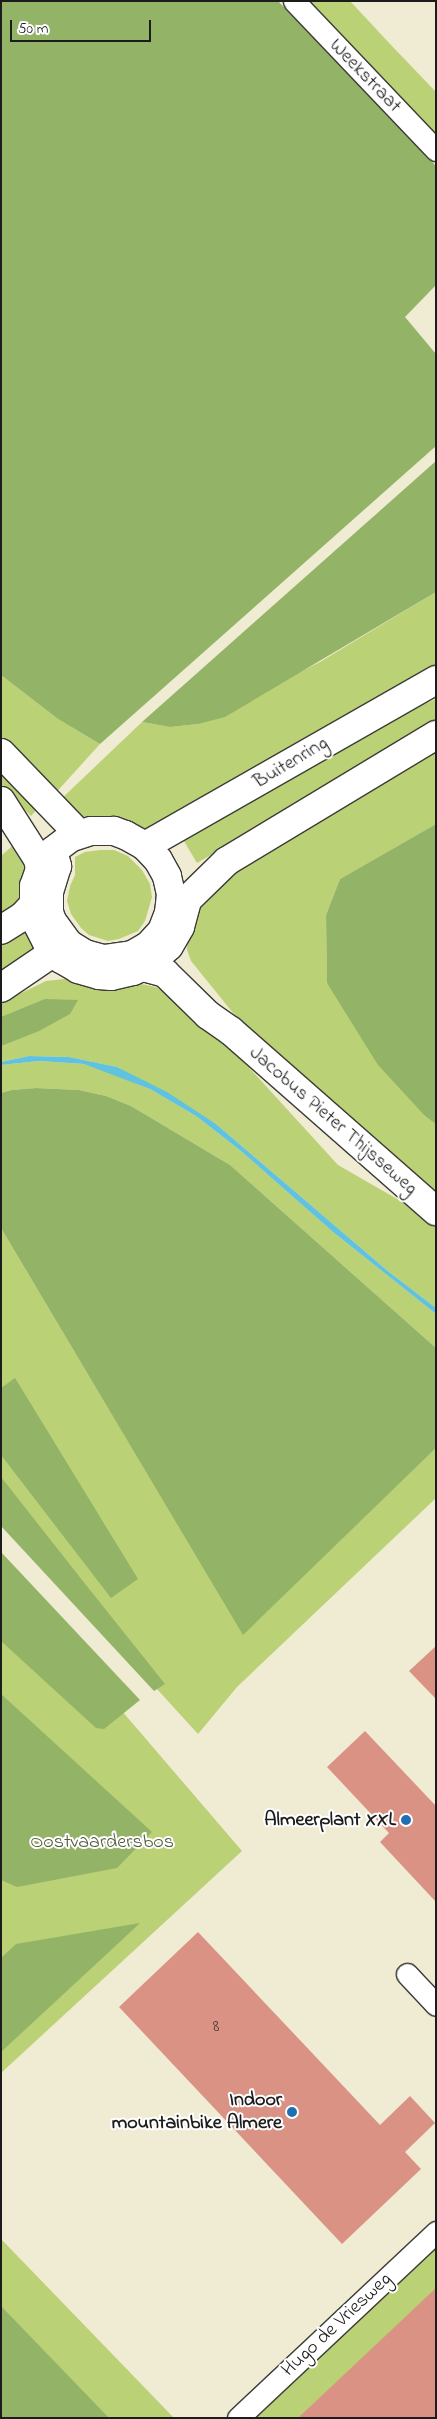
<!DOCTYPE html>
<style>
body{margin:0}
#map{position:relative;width:437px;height:2419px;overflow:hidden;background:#f0ebd3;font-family:"Indie Flower",sans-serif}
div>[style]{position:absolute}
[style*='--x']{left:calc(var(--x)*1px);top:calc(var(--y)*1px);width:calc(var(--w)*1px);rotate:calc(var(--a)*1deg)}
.green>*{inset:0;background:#bad176}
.forest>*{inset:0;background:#93b367}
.water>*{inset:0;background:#61c2df}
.building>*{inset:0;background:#da9284}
.roads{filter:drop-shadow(1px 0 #3c3b37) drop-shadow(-1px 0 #3c3b37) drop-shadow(0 1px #3c3b37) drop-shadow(0 -1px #3c3b37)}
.street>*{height:21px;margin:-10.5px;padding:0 10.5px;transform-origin:10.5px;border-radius:10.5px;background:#fff}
.secondary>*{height:28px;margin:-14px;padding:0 14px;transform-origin:14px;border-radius:14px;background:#fff}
.highway>*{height:28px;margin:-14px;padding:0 14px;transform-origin:14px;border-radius:14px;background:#fff}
.dots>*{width:14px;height:14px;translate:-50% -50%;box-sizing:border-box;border:2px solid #fff;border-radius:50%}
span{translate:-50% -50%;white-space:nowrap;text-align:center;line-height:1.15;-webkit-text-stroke:4px #fff;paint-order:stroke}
.number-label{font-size:18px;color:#4c3a36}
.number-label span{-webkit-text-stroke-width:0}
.street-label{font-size:20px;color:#1c1c1c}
.poi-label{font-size:20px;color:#1c1c1c;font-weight:700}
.right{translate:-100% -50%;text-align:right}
.park-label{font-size:20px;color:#535b3c}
.frame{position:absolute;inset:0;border:2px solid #1c1c1c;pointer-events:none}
.scale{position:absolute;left:10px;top:20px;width:141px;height:22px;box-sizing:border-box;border:2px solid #1c1c1c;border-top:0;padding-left:6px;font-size:15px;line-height:18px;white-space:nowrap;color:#1c1c1c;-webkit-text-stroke:4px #fff;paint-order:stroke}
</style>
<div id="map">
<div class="green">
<i style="clip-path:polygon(304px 1px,350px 1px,391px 45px,436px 92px,436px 142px)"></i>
<i style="clip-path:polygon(436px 592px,436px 665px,272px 762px,151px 829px,83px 818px,58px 802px,142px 722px,170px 727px,198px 724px,320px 662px)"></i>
<i style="clip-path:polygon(1px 675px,58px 719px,100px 744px,52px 797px,1px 739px)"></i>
<i style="clip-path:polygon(436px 699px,436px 724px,197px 863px,181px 836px,347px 738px)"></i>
<i style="clip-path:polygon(436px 751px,436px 824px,340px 879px,326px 915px,327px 983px,426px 1117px,436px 1124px,436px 1194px,242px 1024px,191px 961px,187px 950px,188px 932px,201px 898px,232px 871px)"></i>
<i style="clip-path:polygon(1px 765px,40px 806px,31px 816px,1px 785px)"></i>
<i style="clip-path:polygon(19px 840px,27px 853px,25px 875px,18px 903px,1px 918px,1px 856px)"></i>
<i style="clip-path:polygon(100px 850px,114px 850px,128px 856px,142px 870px,150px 884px,152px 897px,145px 921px,138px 931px,119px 939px,108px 941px,89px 935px,81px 928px,71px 914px,67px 901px,70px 886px,75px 875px,75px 857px,85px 852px)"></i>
<i style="clip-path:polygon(23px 927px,42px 955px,1px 978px,1px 939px)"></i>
<i style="clip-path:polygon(73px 978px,106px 987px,141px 984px,156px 987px,179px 1002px,233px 1050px,338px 1165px,411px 1207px,436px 1226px,436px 1308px,389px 1272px,216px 1124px,117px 1067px,69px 1057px,29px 1056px,1px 1062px,1px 1003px,46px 981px)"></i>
<i style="clip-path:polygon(39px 1061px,84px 1064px,109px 1072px,150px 1089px,196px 1116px,241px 1151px,333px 1232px,436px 1314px,436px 1348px,230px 1165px,131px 1106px,106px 1096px,79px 1090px,36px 1088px,12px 1090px,1px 1093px,1px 1065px)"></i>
<i style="clip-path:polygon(1px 1228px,243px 1634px,436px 1448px,436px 1498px,237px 1687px,198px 1734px,1px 1518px)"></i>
<i style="clip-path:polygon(1px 1570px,242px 1851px,1px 2073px)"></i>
<i style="clip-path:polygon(1px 2239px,174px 2418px,1px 2418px)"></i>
<i style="clip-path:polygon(436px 2239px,436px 2297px,306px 2418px,245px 2418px)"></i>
</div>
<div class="forest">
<i style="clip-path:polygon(1px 1px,278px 1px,436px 166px,436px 285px,405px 317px,436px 354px,436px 446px,100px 744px,58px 719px,1px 675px)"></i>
<i style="clip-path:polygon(436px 461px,436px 592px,225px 717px,198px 724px,170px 727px,142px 722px)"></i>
<i style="clip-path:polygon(436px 824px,436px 1124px,426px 1117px,378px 1065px,327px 983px,326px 915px,340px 879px)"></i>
<i style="clip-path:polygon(45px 999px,78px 1000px,70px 1014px,39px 1031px,1px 1046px,1px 1017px)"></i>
<i style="clip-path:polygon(36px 1088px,79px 1090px,106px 1096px,131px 1106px,230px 1165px,436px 1348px,436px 1448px,243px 1635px,1px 1228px,1px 1093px,12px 1090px)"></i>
<i style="clip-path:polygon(15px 1378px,138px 1579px,111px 1598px,1px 1455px,1px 1388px)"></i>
<i style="clip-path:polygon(1px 1477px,86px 1585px,165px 1684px,154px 1691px,1px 1526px)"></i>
<i style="clip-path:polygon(1px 1552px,140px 1700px,104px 1729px,96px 1728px,1px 1641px)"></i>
<i style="clip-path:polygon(1px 1694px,152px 1832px,117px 1868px,17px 1887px,1px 1880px)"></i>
<i style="clip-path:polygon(140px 1923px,124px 1938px,1px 2052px,1px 1958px,16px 1944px)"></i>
<i style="clip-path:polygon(1px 2306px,109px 2418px,1px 2418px)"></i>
</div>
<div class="water">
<i style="clip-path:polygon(29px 1056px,69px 1057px,117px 1067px,167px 1092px,216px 1124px,389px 1272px,436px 1308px,436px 1314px,333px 1232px,241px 1151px,196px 1116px,150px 1089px,84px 1064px,39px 1061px,1px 1065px,1px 1062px)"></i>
</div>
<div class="building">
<i style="clip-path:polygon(436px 1646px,436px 1699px,409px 1671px)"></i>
<i style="clip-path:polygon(365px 1731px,436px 1806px,436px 1902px,380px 1842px,389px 1833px,327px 1767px)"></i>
<i style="clip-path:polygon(198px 1932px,380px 2125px,410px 2096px,435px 2123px,405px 2152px,421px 2169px,342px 2244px,119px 2007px)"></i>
<i style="clip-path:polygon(436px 2288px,436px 2418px,298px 2418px)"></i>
</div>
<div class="roads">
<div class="street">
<i style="--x:294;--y:1;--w:206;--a:46.4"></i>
<i style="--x:407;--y:1974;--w:42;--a:46.9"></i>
<i style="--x:238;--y:2418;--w:272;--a:-43.2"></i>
</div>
<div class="secondary">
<i style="--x:1;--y:753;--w:112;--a:46.1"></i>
<i style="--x:1;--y:801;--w:69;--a:57.5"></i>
<i style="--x:38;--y:859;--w:10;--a:79"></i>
<i style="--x:143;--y:967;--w:23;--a:15"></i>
<i style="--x:165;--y:973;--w:60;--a:44.3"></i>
<i style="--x:208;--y:1015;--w:28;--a:35"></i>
<i style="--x:231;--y:1031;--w:273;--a:41.3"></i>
</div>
<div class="highway">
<i style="--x:145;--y:846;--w:335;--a:-29.7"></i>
<i style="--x:53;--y:851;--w:16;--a:75"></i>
<i style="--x:57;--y:866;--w:28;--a:107"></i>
<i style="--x:49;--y:893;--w:19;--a:90"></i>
<i style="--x:49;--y:912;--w:9;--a:72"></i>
<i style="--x:52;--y:921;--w:29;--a:54"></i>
<i style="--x:69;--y:944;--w:19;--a:32"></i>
<i style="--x:85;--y:954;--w:20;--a:15"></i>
<i style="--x:104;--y:959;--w:28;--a:-8"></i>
<i style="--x:132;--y:955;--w:20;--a:-30"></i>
<i style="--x:149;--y:945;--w:19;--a:-47"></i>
<i style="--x:162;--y:931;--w:19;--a:-69"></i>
<i style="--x:169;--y:913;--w:19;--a:-84"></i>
<i style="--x:171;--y:894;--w:18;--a:-103"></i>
<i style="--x:167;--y:876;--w:18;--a:-119"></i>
<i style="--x:158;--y:860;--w:19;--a:-133"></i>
<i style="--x:145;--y:846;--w:23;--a:-151"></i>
<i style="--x:125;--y:835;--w:12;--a:-160"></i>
<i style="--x:114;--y:831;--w:23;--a:180"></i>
<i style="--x:91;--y:831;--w:22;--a:162"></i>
<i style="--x:70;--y:838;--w:21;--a:143"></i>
<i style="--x:53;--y:851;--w:22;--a:126"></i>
<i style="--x:40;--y:869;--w:18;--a:109"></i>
<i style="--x:34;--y:886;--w:18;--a:90"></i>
<i style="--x:34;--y:904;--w:21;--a:79"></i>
<i style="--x:38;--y:925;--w:22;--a:63"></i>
<i style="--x:48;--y:945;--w:19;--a:47"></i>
<i style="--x:61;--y:959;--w:20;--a:30"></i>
<i style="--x:78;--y:969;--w:22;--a:16"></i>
<i style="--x:99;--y:975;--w:12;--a:5"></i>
<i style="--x:111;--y:976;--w:23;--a:-13"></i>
<i style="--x:133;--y:971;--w:19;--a:-25"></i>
<i style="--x:150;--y:963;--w:25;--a:-42"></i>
<i style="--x:169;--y:946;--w:22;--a:-60"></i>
<i style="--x:180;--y:927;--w:28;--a:-75"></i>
<i style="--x:187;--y:900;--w:56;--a:-44.3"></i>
<i style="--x:227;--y:861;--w:244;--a:-31.1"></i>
<i style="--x:1;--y:930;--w:26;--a:-32"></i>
<i style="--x:23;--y:916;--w:16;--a:-47"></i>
<i style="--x:1;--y:988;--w:64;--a:-34.2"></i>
<i style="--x:54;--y:952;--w:17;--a:-7"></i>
</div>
</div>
<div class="dots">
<i style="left:406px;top:1820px;background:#1f6fb2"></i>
<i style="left:292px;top:2112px;background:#1f6fb2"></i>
</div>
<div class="number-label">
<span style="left:216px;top:2027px">8</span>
</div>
<div class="street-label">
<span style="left:365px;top:76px;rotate:46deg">Weekstraat</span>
<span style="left:291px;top:763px;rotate:-31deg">Buitenring</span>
<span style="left:333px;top:1121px;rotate:41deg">Jacobus Pieter Thijsseweg</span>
<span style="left:337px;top:2325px;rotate:-43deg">Hugo de Vriesweg</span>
</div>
<div class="poi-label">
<span class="right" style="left:396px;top:1820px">Almeerplant XXL</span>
<span class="right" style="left:282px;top:2112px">Indoor<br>mountainbike Almere</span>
</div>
<div class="park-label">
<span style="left:102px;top:1842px">Oostvaardersbos</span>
</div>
<div class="frame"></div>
<div class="scale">50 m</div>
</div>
